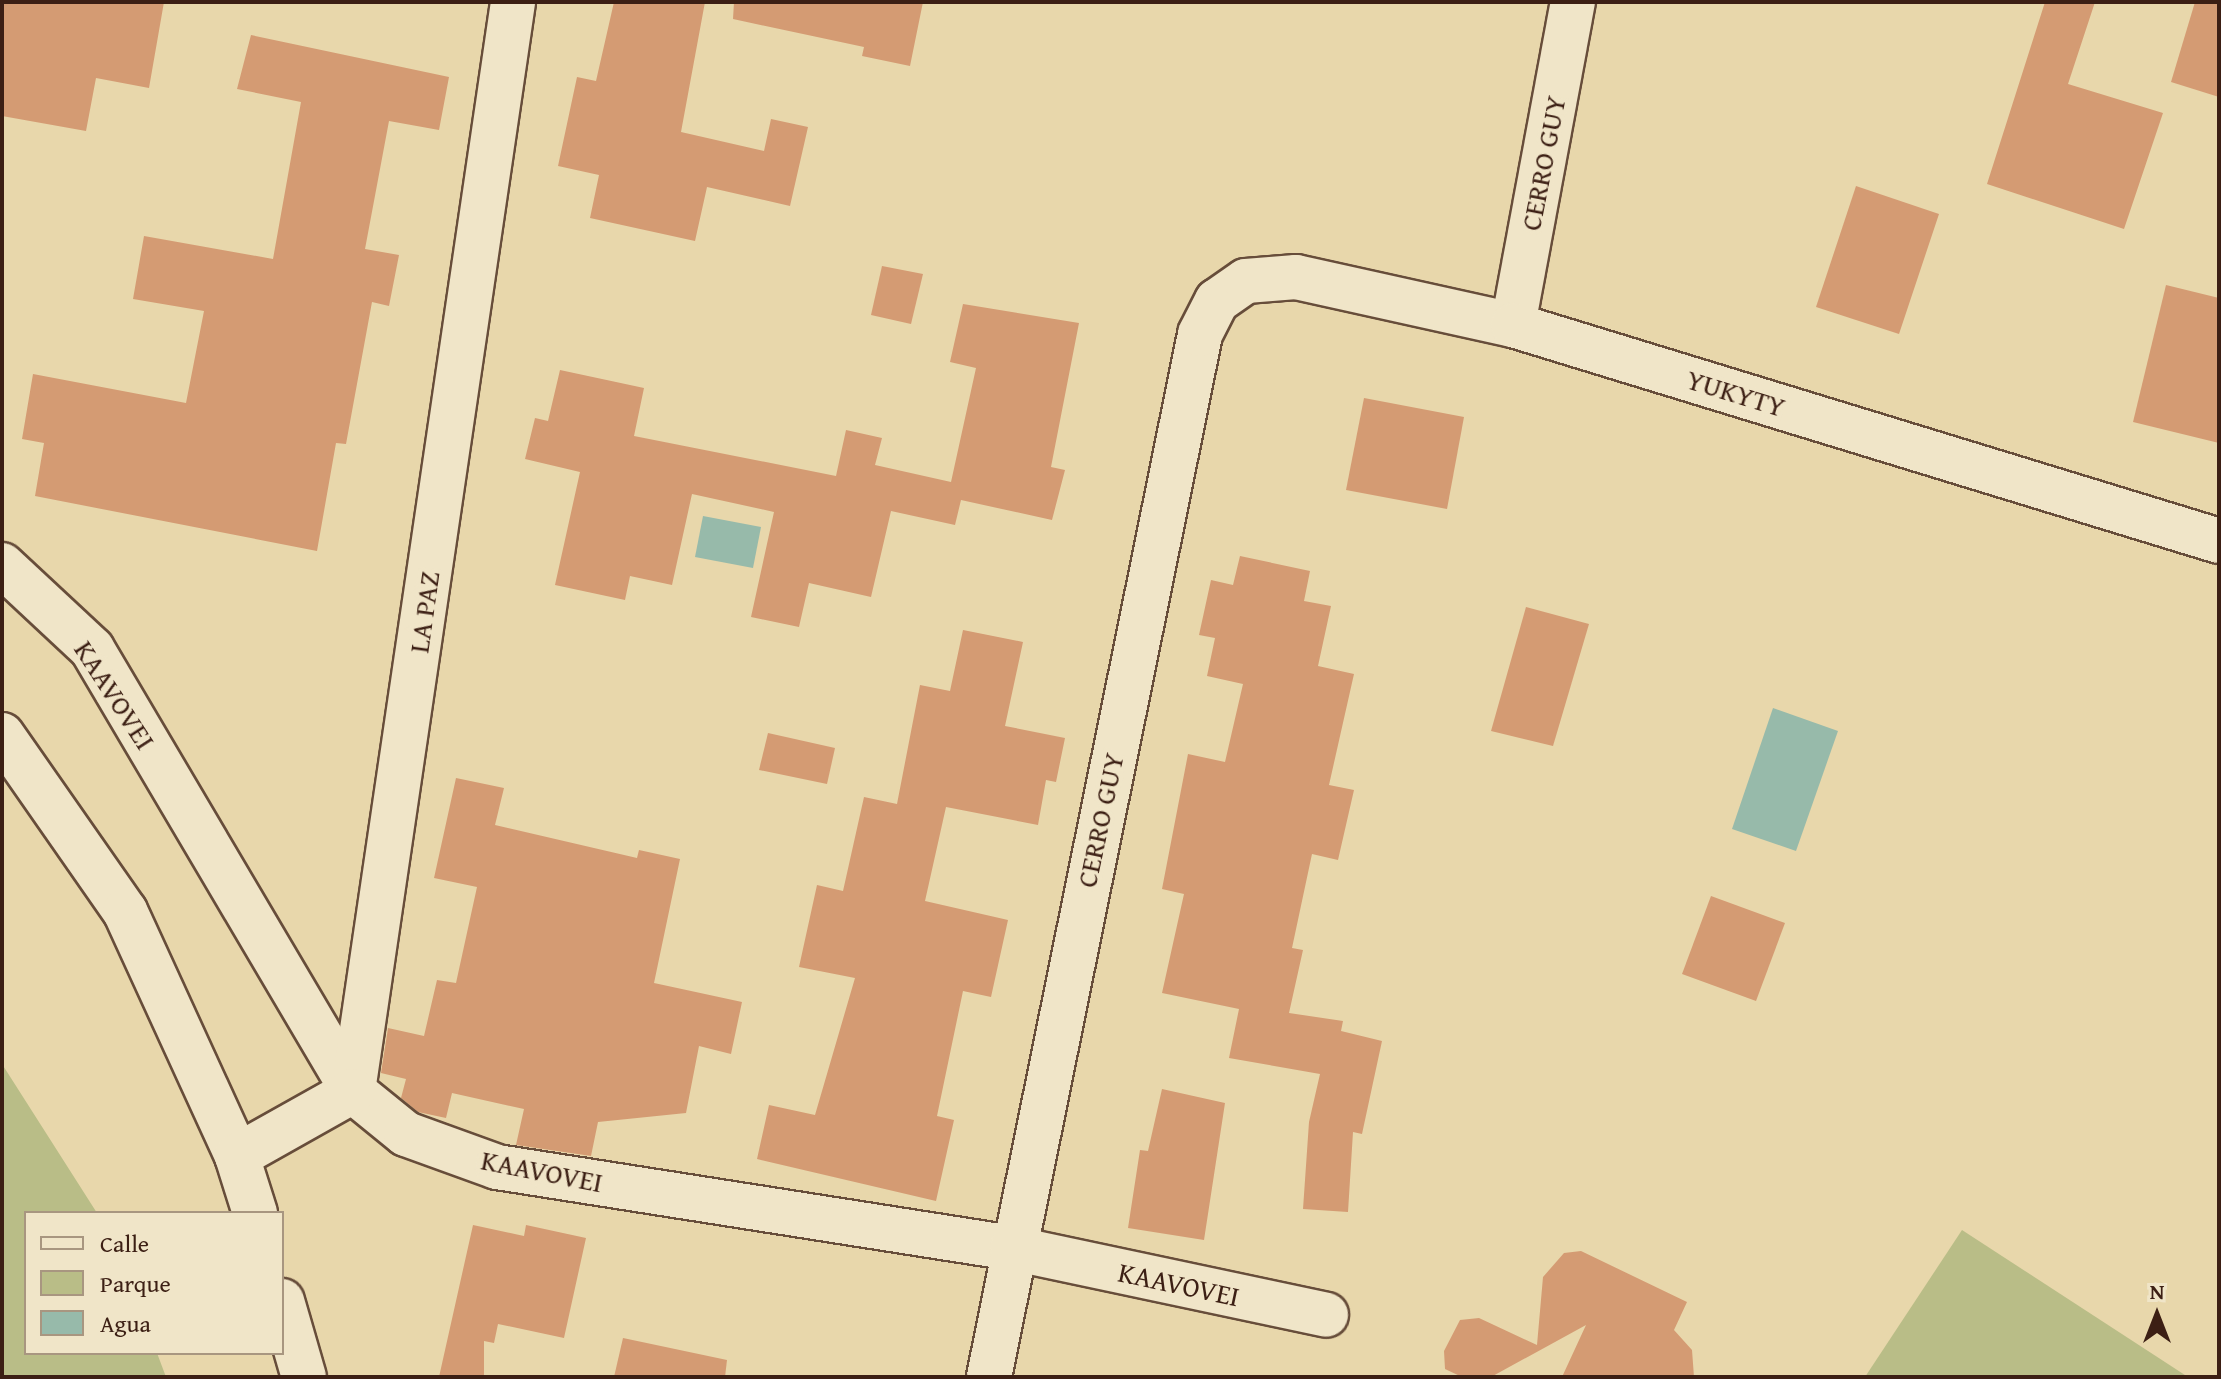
<!DOCTYPE html>
<style>
body{margin:0}
#map{position:relative;width:2221px;height:1379px;overflow:hidden;background:#e8d7ab;font-family:"Gentium Book Plus",serif}
div>[style]{position:absolute}
[style*='--x']{left:calc(var(--x)*1px);top:calc(var(--y)*1px);width:calc(var(--w)*1px);rotate:calc(var(--a)*1deg)}
.green>*{inset:0;background:#b9bd87}
.water>*{inset:0;background:#97baaa}
.building>*{inset:0;background:#d49b73}
.roads{filter:drop-shadow(2px 0 #674d3a) drop-shadow(-2px 0 #674d3a) drop-shadow(0 2px #674d3a) drop-shadow(0 -2px #674d3a)}
.minor>*{height:44px;margin:-22px;padding:0 22px;transform-origin:22px;border-radius:22px;background:#f0e5c8}
span{translate:-50% -50%;white-space:nowrap;text-align:center;line-height:1.15;-webkit-text-stroke:8px #f0e5c8;paint-order:stroke}
.street-label{font-size:28px;color:#3c1f14}
.frame{position:absolute;inset:0;border:4px solid #3c1f14;pointer-events:none}
.legend{position:absolute;left:24px;top:1211px;width:260px;height:144px;box-sizing:border-box;background:#f0e5c8;border:2px solid #a89680;margin:0;padding:10px 14px;list-style:none;font-size:24px;color:#3c1f14}
.legend li{display:flex;align-items:center;gap:16px;height:40px}
.legend b{width:40px;border:2px solid #a89680}
.north{position:absolute;left:2117px;top:1275px;width:80px;height:80px;-webkit-text-stroke:6px #f0e5c8;paint-order:stroke;rotate:0deg;font-size:22px;font-weight:700;line-height:32px;text-align:center;color:#3c1f14}
.north::after{content:'';display:block;margin:auto;width:28px;height:36px;background:#3c1f14;clip-path:polygon(50% 0,100% 100%,50% 72%,0 100%)}
</style>
<div id="map">
<div class="green">
<i style="clip-path:polygon(2px 1064px,97px 1213px,26px 1213px,26px 1353px,157px 1353px,166px 1377px,2px 1377px)"></i>
<i style="clip-path:polygon(1962px 1230px,2188px 1377px,1865px 1377px)"></i>
</div>
<div class="water">
<i style="clip-path:polygon(703px 516px,761px 527px,753px 568px,695px 557px)"></i>
<i style="clip-path:polygon(1773px 708px,1838px 731px,1796px 851px,1732px 829px)"></i>
</div>
<div class="building">
<i style="clip-path:polygon(2px 2px,164px 2px,149px 88px,96px 78px,86px 131px,2px 116px)"></i>
<i style="clip-path:polygon(614px 2px,705px 2px,681px 132px,764px 151px,771px 119px,808px 127px,790px 206px,707px 187px,695px 241px,590px 218px,599px 175px,558px 166px,577px 77px,596px 81px)"></i>
<i style="clip-path:polygon(734px 2px,923px 2px,910px 66px,862px 56px,864px 47px,733px 19px)"></i>
<i style="clip-path:polygon(2045px 2px,2095px 2px,2068px 84px,2163px 113px,2124px 229px,1987px 184px)"></i>
<i style="clip-path:polygon(2195px 2px,2219px 2px,2219px 97px,2171px 82px)"></i>
<i style="clip-path:polygon(251px 35px,449px 77px,439px 130px,389px 121px,365px 249px,399px 255px,389px 306px,372px 302px,346px 444px,336px 443px,317px 551px,35px 496px,44px 443px,22px 439px,33px 374px,186px 403px,204px 311px,133px 299px,144px 236px,273px 259px,301px 102px,237px 89px)"></i>
<i style="clip-path:polygon(1856px 186px,1939px 214px,1899px 334px,1816px 307px)"></i>
<i style="clip-path:polygon(882px 266px,923px 274px,911px 324px,871px 315px)"></i>
<i style="clip-path:polygon(2166px 285px,2219px 298px,2219px 443px,2133px 422px)"></i>
<i style="clip-path:polygon(963px 304px,1079px 323px,1051px 467px,1065px 470px,1052px 520px,961px 500px,955px 525px,891px 511px,871px 597px,809px 583px,799px 627px,751px 617px,774px 512px,692px 494px,672px 585px,630px 576px,625px 600px,555px 585px,580px 472px,525px 459px,535px 418px,548px 421px,560px 370px,644px 388px,634px 436px,836px 476px,846px 430px,882px 438px,875px 465px,951px 482px,976px 368px,950px 362px)"></i>
<i style="clip-path:polygon(1364px 398px,1464px 417px,1447px 509px,1346px 490px)"></i>
<i style="clip-path:polygon(1240px 556px,1310px 571px,1304px 601px,1331px 606px,1318px 666px,1354px 674px,1329px 785px,1354px 790px,1338px 860px,1312px 854px,1292px 948px,1303px 950px,1289px 1013px,1343px 1021px,1341px 1031px,1382px 1041px,1362px 1134px,1353px 1132px,1348px 1212px,1303px 1209px,1309px 1122px,1320px 1074px,1229px 1058px,1239px 1009px,1162px 993px,1184px 894px,1162px 889px,1188px 754px,1225px 762px,1243px 684px,1207px 676px,1215px 638px,1199px 635px,1211px 580px,1233px 585px)"></i>
<i style="clip-path:polygon(1526px 607px,1589px 624px,1553px 746px,1491px 731px)"></i>
<i style="clip-path:polygon(963px 630px,1023px 642px,1005px 726px,1065px 738px,1056px 782px,1046px 780px,1038px 825px,946px 807px,925px 901px,1008px 920px,991px 997px,963px 991px,937px 1116px,954px 1120px,936px 1201px,757px 1159px,769px 1105px,815px 1115px,855px 978px,799px 967px,817px 885px,843px 891px,864px 797px,897px 804px,920px 685px,950px 691px)"></i>
<i style="clip-path:polygon(768px 733px,835px 748px,827px 784px,759px 770px)"></i>
<i style="clip-path:polygon(456px 778px,504px 788px,495px 825px,637px 858px,639px 850px,680px 859px,654px 983px,742px 1002px,731px 1054px,699px 1046px,686px 1113px,598px 1122px,591px 1156px,516px 1145px,524px 1109px,452px 1093px,446px 1118px,418px 1112px,401px 1098px,406px 1079px,381px 1073px,388px 1028px,424px 1036px,437px 980px,456px 983px,477px 887px,434px 878px)"></i>
<i style="clip-path:polygon(1711px 896px,1785px 923px,1756px 1001px,1682px 974px)"></i>
<i style="clip-path:polygon(1162px 1089px,1225px 1103px,1204px 1240px,1128px 1228px,1140px 1150px,1148px 1151px)"></i>
<i style="clip-path:polygon(473px 1225px,524px 1236px,526px 1225px,586px 1238px,564px 1338px,498px 1324px,494px 1343px,484px 1341px,484px 1377px,439px 1377px)"></i>
<i style="clip-path:polygon(1581px 1251px,1687px 1302px,1674px 1330px,1692px 1350px,1694px 1377px,1562px 1377px,1586px 1325px,1491px 1377px,1462px 1377px,1445px 1369px,1444px 1351px,1460px 1320px,1479px 1318px,1537px 1345px,1543px 1277px,1564px 1253px)"></i>
<i style="clip-path:polygon(623px 1338px,727px 1360px,725px 1377px,614px 1377px)"></i>
</div>
<div class="roads">
<div class="minor">
<i style="--x:1513;--y:325;--w:329;--a:-79.5"></i>
<i style="--x:2;--y:565;--w:123;--a:43"></i>
<i style="--x:92;--y:649;--w:513;--a:59.44"></i>
<i style="--x:353;--y:1091;--w:68;--a:39.1"></i>
<i style="--x:406;--y:1134;--w:97;--a:19.9"></i>
<i style="--x:497;--y:1167;--w:521;--a:8.94"></i>
<i style="--x:1012;--y:1248;--w:321;--a:12"></i>
<i style="--x:2;--y:735;--w:215;--a:55.1"></i>
<i style="--x:125;--y:911;--w:269;--a:65.4"></i>
<i style="--x:237;--y:1156;--w:60;--a:72.5"></i>
<i style="--x:353;--y:1091;--w:1101;--a:-81.64"></i>
<i style="--x:237;--y:1156;--w:133;--a:-29.3"></i>
<i style="--x:282;--y:1301;--w:79;--a:73.9"></i>
<i style="--x:989;--y:1377;--w:1064;--a:-78.56"></i>
<i style="--x:1200;--y:334;--w:37;--a:-63"></i>
<i style="--x:1217;--y:301;--w:35;--a:-35"></i>
<i style="--x:1246;--y:281;--w:50;--a:-4.6"></i>
<i style="--x:1296;--y:277;--w:222;--a:12.5"></i>
<i style="--x:1513;--y:325;--w:738;--a:17.01"></i>
</div>
</div>
<div class="street-label">
<span style="left:1543px;top:163px;rotate:-79deg">CERRO GUY</span>
<span style="left:1736px;top:393px;rotate:17deg">YUKYTY</span>
<span style="left:424px;top:612px;rotate:-82deg">LA PAZ</span>
<span style="left:115px;top:695px;rotate:57deg">KAAVOVEI</span>
<span style="left:1100px;top:820px;rotate:-78deg">CERRO GUY</span>
<span style="left:542px;top:1171px;rotate:11deg">KAAVOVEI</span>
<span style="left:1179px;top:1284px;rotate:12deg">KAAVOVEI</span>
</div>
<div class="frame"></div>
<ul class="legend">
<li><b style="height:10px;background:#f0e5c8"></b>Calle</li>
<li><b style="height:22px;background:#b9bd87"></b>Parque</li>
<li><b style="height:22px;background:#97baaa"></b>Agua</li>
</ul>
<div class="north">N</div>
</div>
